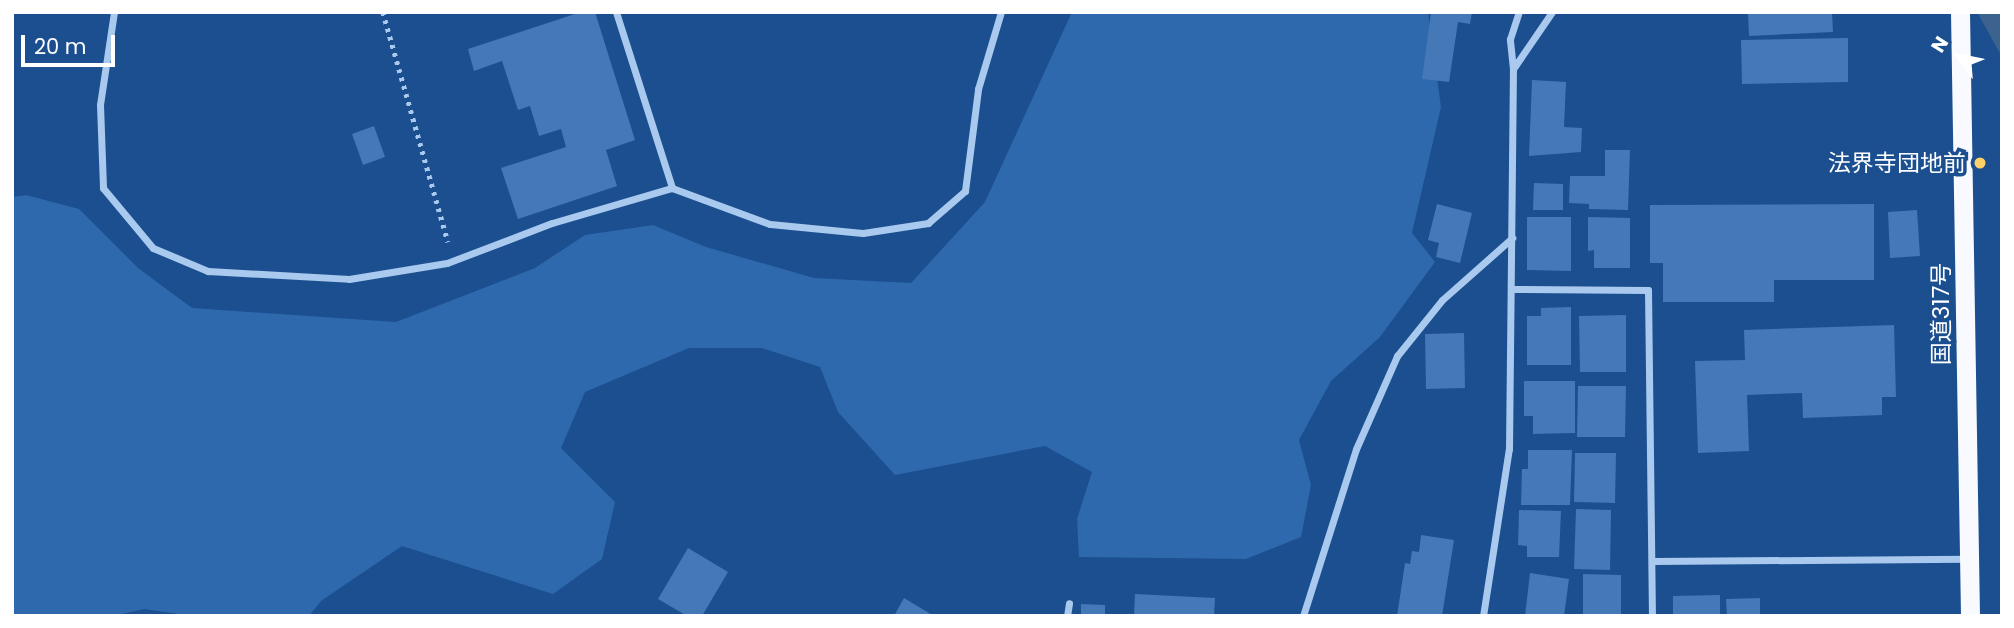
<!DOCTYPE html>
<meta charset="utf-8">
<style>
body{margin:0}
#map{position:relative;width:2014px;height:628px;overflow:hidden;background:#1b4f8f;font-family:Poppins,"Noto Sans JP",sans-serif}
div>[style]{position:absolute}
[style*='--x']{left:calc(var(--x)*1px);top:calc(var(--y)*1px);width:calc(var(--w)*1px);rotate:calc(var(--a)*1deg)}
.green>*{inset:0;background:#2e69ad}
.water>*{inset:0;background:#3c6290}
.building>*{inset:0;background:#4478b7}
.path>*{height:4.5px;margin-top:-2.25px;transform-origin:0;background:repeating-linear-gradient(90deg,#a9c9ee 0 3.5px,transparent 0 8.5px)}
.minor>*{height:7px;margin:-3.5px;padding:0 3.5px;transform-origin:3.5px;border-radius:3.5px;background:#a9c9ee}
.trunk>*{height:19px;margin:-9.5px;padding:0 9.5px;transform-origin:9.5px;border-radius:9.5px;background:#f8faff}
.dots>*{width:19px;height:19px;translate:-50% -50%;box-sizing:border-box;border:4px solid #1b4f8f;border-radius:50%}
span{translate:-50% -50%;white-space:nowrap;text-align:center;line-height:1.15;-webkit-text-stroke:7px #1b4f8f;paint-order:stroke}
.poi-label{font-size:23px;color:#fff}
.right{translate:-100% -50%;text-align:right}
.street-label{font-size:23px;color:#fff}
.frame{position:absolute;inset:0;border:14px solid #fff;pointer-events:none}
.north{position:absolute;left:1923px;top:21px;width:70px;height:70px;-webkit-text-stroke:5px #1b4f8f;paint-order:stroke;rotate:302deg;font-size:19px;font-weight:700;line-height:28px;text-align:center;color:#fff}
.north::after{content:'';display:block;margin:auto;width:24px;height:32px;background:#fff;clip-path:polygon(50% 0,100% 100%,50% 72%,0 100%)}
.scale{position:absolute;left:21px;top:35px;width:94px;height:32px;box-sizing:border-box;border:4px solid #fff;border-top:0;padding-left:9px;font-size:21px;line-height:24px;white-space:nowrap;color:#fff;-webkit-text-stroke:5px #1b4f8f;paint-order:stroke}
</style>
<div id="map">
<div class="green">
<i style="clip-path:polygon(1072px 12px,1428px 12px,1441px 107px,1412px 233px,1435px 262px,1380px 337px,1331px 381px,1299px 440px,1311px 485px,1301px 537px,1246px 559px,1079px 557px,1077px 519px,1092px 472px,1045px 446px,895px 475px,838px 412px,820px 367px,762px 348px,689px 348px,585px 392px,561px 448px,615px 502px,602px 559px,553px 594px,402px 546px,321px 601px,309px 616px,193px 616px,144px 609px,113px 616px,12px 616px,12px 197px,26px 195px,79px 209px,138px 268px,192px 308px,396px 322px,535px 268px,585px 235px,653px 225px,706px 247px,814px 278px,911px 283px,985px 202px)"></i>
</div>
<div class="water">
<i style="clip-path:polygon(1977px 12px,2002px 12px,2002px 57px)"></i>
</div>
<div class="building">
<i style="clip-path:polygon(581px 12px,595px 12px,635px 140px,606px 150px,617px 186px,518px 219px,501px 168px,566px 147px,561px 129px,539px 136px,530px 106px,518px 110px,502px 61px,474px 71px,468px 49px)"></i>
<i style="clip-path:polygon(1431px 12px,1472px 12px,1470px 24px,1458px 22px,1449px 82px,1422px 79px)"></i>
<i style="clip-path:polygon(1748px 12px,1832px 12px,1833px 32px,1749px 36px)"></i>
<i style="clip-path:polygon(1848px 38px,1848px 82px,1742px 84px,1741px 40px)"></i>
<i style="clip-path:polygon(1532px 80px,1566px 82px,1564px 127px,1582px 128px,1581px 152px,1529px 156px)"></i>
<i style="clip-path:polygon(374px 126px,385px 157px,363px 165px,352px 134px)"></i>
<i style="clip-path:polygon(1605px 150px,1630px 150px,1628px 210px,1589px 209px,1589px 204px,1569px 203px,1570px 176px,1605px 176px)"></i>
<i style="clip-path:polygon(1534px 183px,1563px 184px,1563px 210px,1533px 210px)"></i>
<i style="clip-path:polygon(1437px 204px,1472px 213px,1460px 263px,1436px 257px,1439px 243px,1428px 240px)"></i>
<i style="clip-path:polygon(1874px 204px,1874px 280px,1774px 280px,1774px 302px,1663px 302px,1663px 263px,1650px 263px,1650px 205px)"></i>
<i style="clip-path:polygon(1917px 210px,1920px 256px,1890px 258px,1888px 212px)"></i>
<i style="clip-path:polygon(1527px 217px,1571px 217px,1571px 271px,1527px 270px)"></i>
<i style="clip-path:polygon(1588px 217px,1630px 218px,1630px 268px,1594px 268px,1594px 250px,1588px 251px)"></i>
<i style="clip-path:polygon(1571px 307px,1571px 365px,1527px 365px,1527px 316px,1541px 316px,1541px 308px)"></i>
<i style="clip-path:polygon(1626px 315px,1626px 372px,1580px 372px,1579px 316px)"></i>
<i style="clip-path:polygon(1894px 325px,1896px 397px,1882px 397px,1882px 415px,1803px 418px,1802px 393px,1747px 395px,1749px 451px,1698px 453px,1695px 361px,1745px 360px,1744px 330px)"></i>
<i style="clip-path:polygon(1464px 333px,1465px 388px,1426px 389px,1425px 334px)"></i>
<i style="clip-path:polygon(1524px 381px,1575px 381px,1575px 433px,1533px 434px,1533px 416px,1524px 416px)"></i>
<i style="clip-path:polygon(1578px 386px,1626px 386px,1625px 437px,1577px 437px)"></i>
<i style="clip-path:polygon(1528px 450px,1572px 450px,1570px 505px,1521px 505px,1522px 469px,1528px 469px)"></i>
<i style="clip-path:polygon(1575px 453px,1616px 453px,1615px 503px,1574px 502px)"></i>
<i style="clip-path:polygon(1576px 509px,1611px 510px,1610px 570px,1574px 569px)"></i>
<i style="clip-path:polygon(1519px 510px,1561px 511px,1559px 557px,1527px 557px,1527px 546px,1518px 545px)"></i>
<i style="clip-path:polygon(1421px 535px,1454px 540px,1442px 616px,1397px 616px,1405px 563px,1410px 564px,1412px 551px,1419px 552px)"></i>
<i style="clip-path:polygon(688px 548px,728px 572px,702px 616px,687px 616px,658px 599px)"></i>
<i style="clip-path:polygon(1530px 573px,1569px 579px,1564px 616px,1525px 616px)"></i>
<i style="clip-path:polygon(1583px 574px,1621px 575px,1621px 616px,1583px 616px)"></i>
<i style="clip-path:polygon(1135px 594px,1215px 598px,1214px 616px,1134px 616px)"></i>
<i style="clip-path:polygon(1720px 595px,1720px 616px,1673px 616px,1673px 596px)"></i>
<i style="clip-path:polygon(904px 598px,934px 616px,894px 616px)"></i>
<i style="clip-path:polygon(1760px 598px,1760px 616px,1727px 616px,1726px 599px)"></i>
<i style="clip-path:polygon(1081px 604px,1105px 605px,1105px 616px,1081px 616px)"></i>
</div>
<div class="path">
<i style="--x:383;--y:12;--w:239;--a:74.2"></i>
</div>
<div class="minor">
<i style="--x:114;--y:12;--w:94;--a:98.6"></i>
<i style="--x:100;--y:105;--w:83;--a:87.9"></i>
<i style="--x:103;--y:188;--w:78;--a:50.2"></i>
<i style="--x:153;--y:248;--w:60;--a:22.7"></i>
<i style="--x:208;--y:271;--w:141;--a:3.2"></i>
<i style="--x:349;--y:279;--w:99;--a:-9.3"></i>
<i style="--x:447;--y:263;--w:112;--a:-20.9"></i>
<i style="--x:552;--y:223;--w:125;--a:-16.3"></i>
<i style="--x:672;--y:188;--w:104;--a:20.2"></i>
<i style="--x:770;--y:224;--w:93;--a:5.5"></i>
<i style="--x:863;--y:233;--w:66;--a:-8.7"></i>
<i style="--x:928;--y:223;--w:49;--a:-40.9"></i>
<i style="--x:965;--y:191;--w:103;--a:-82.7"></i>
<i style="--x:978;--y:89;--w:80;--a:-73.4"></i>
<i style="--x:616;--y:12;--w:185;--a:72.3"></i>
<i style="--x:1513;--y:69;--w:69;--a:-55.6"></i>
<i style="--x:1513;--y:289;--w:135;--a:0.4"></i>
<i style="--x:1648;--y:290;--w:326;--a:89.3"></i>
<i style="--x:1653;--y:561;--w:313;--a:-0.4"></i>
<i style="--x:1067;--y:616;--w:13;--a:-81"></i>
<i style="--x:1303;--y:616;--w:175;--a:-72.4"></i>
<i style="--x:1356;--y:449;--w:102;--a:-66.2"></i>
<i style="--x:1397;--y:356;--w:72;--a:-51.2"></i>
<i style="--x:1442;--y:300;--w:94;--a:-41.5"></i>
<i style="--x:1483;--y:616;--w:169;--a:-81.2"></i>
<i style="--x:1509;--y:449;--w:380;--a:-89.4"></i>
<i style="--x:1513;--y:69;--w:30;--a:-96"></i>
<i style="--x:1510;--y:39;--w:28;--a:-72"></i>
</div>
<div class="trunk">
<i style="--x:1960;--y:12;--w:604;--a:89.05"></i>
</div>
<div class="dots">
<i style="left:1980px;top:163px;background:#ffd166"></i>
</div>
<div class="poi-label">
<span class="right" style="left:1966px;top:163px">法界寺団地前</span>
</div>
<div class="street-label">
<span style="left:1941px;top:314px;rotate:-90deg">国道317号</span>
</div>
<div class="frame"></div>
<div class="north">N</div>
<div class="scale">20 m</div>
</div>
